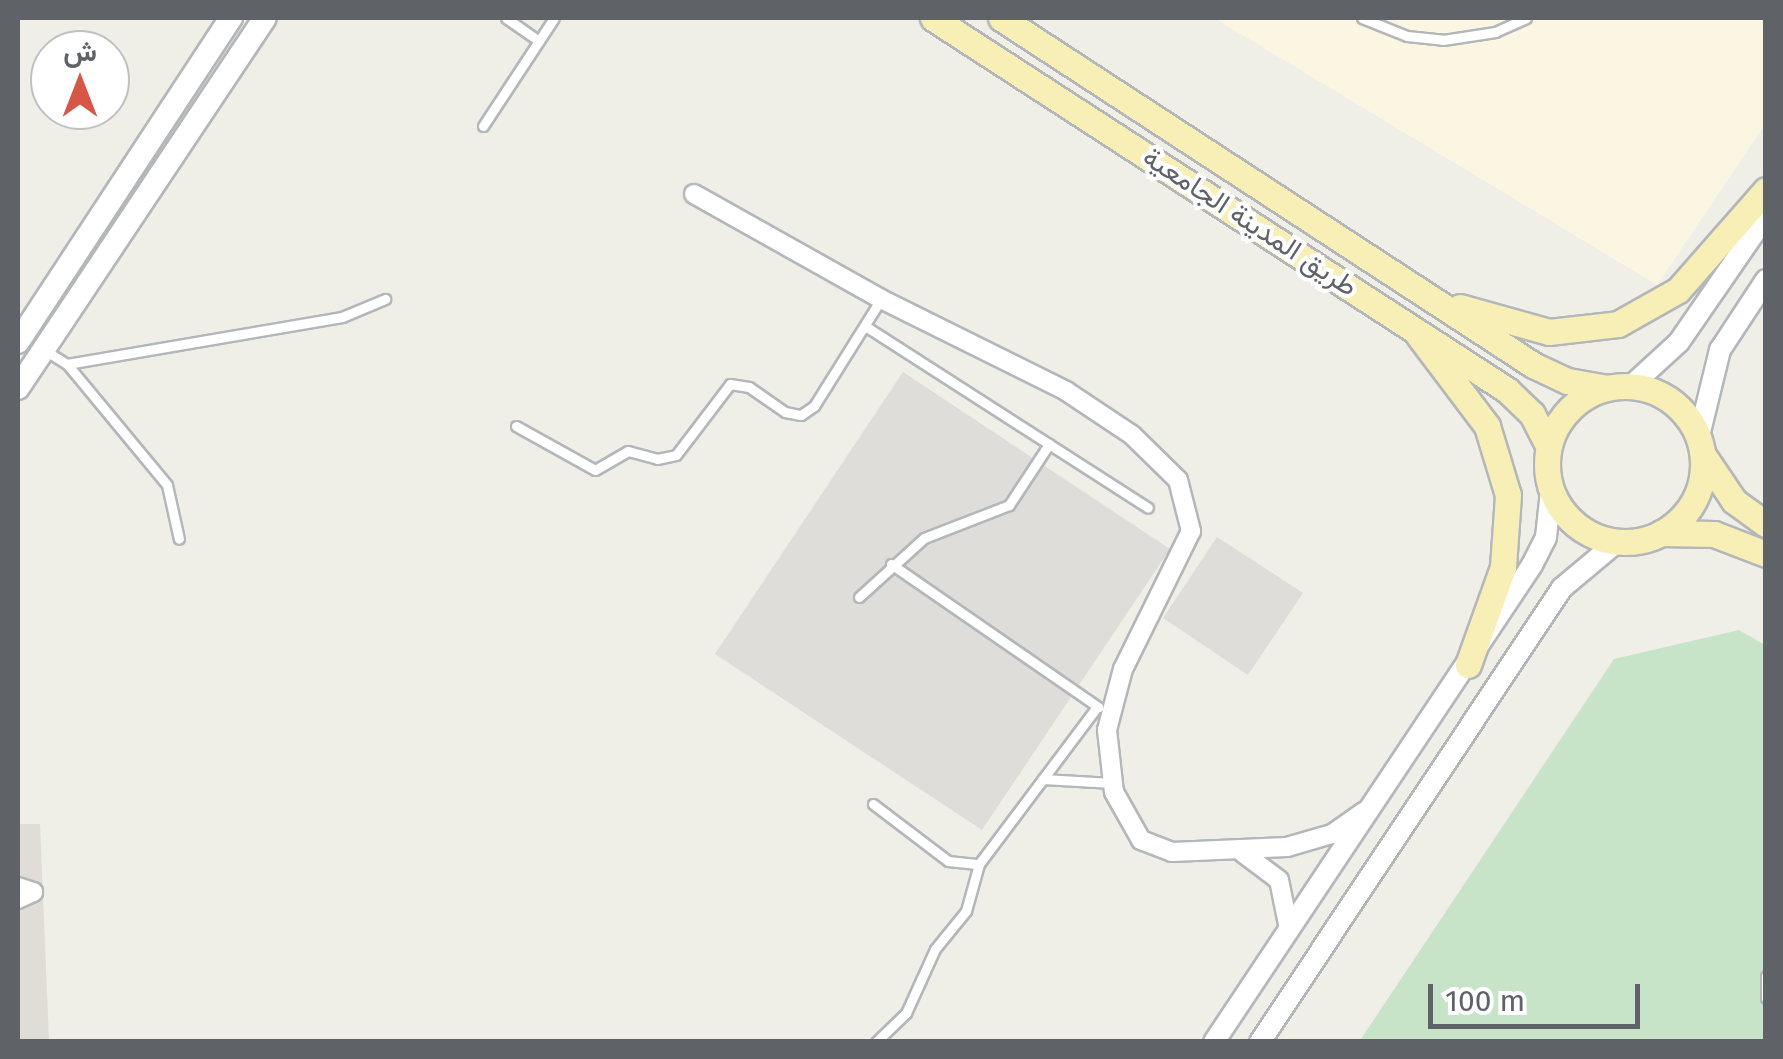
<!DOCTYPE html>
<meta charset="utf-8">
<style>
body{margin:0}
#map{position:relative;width:1783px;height:1059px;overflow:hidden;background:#efeee7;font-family:"Fira Sans",Vazirmatn,sans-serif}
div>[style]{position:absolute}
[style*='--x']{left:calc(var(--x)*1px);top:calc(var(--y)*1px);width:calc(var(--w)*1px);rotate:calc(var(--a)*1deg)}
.commercial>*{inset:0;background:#fbf6e1}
.industrial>*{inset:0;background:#deddd9}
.education>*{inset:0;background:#dfddd6}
.green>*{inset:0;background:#c7e4c8}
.roads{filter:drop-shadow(2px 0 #b4b7ba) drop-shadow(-2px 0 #b4b7ba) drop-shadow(0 2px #b4b7ba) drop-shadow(0 -2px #b4b7ba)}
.service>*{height:9px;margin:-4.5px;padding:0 4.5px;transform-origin:4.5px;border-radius:4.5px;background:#fff}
.minor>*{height:18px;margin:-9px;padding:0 9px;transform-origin:9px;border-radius:9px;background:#fff}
.tertiary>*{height:20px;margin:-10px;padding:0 10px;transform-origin:10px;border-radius:10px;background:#fff}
.secondary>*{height:22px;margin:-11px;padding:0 11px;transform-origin:11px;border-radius:11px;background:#fff}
.primary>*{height:25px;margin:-12.5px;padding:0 12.5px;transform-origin:12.5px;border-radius:12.5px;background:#f7efb5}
.primary>.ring{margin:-12.5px;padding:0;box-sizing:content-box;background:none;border:25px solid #f7efb5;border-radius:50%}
span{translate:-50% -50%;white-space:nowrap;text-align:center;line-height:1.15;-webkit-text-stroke:8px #fff;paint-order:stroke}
.street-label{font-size:28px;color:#5f6266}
.frame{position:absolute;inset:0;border:20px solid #5f6266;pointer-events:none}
.north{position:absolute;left:30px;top:30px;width:100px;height:100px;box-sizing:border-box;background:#fff;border:2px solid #bfc0c2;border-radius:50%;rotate:0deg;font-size:28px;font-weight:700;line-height:40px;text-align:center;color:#5f6266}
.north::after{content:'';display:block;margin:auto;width:35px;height:45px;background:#d85645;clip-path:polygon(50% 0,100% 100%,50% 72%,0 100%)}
.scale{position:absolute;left:1428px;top:984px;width:212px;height:45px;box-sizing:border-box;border:5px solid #5f6266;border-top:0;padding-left:12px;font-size:30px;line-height:35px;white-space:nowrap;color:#5f6266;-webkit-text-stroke:8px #fff;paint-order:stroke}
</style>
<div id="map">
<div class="commercial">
<i style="clip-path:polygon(1214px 18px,1765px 18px,1765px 124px,1657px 285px)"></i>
</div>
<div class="industrial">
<i style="clip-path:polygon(903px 372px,1170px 549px,982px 830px,715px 654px)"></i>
<i style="clip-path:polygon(1217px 537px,1303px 593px,1248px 675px,1163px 618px)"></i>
</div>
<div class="education">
<i style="clip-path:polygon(18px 824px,40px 824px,49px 1041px,18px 1041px)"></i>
</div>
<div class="green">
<i style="clip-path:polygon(1739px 630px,1765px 645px,1765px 1041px,1359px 1042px,1614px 659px)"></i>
</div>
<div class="roads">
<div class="service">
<i style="--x:506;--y:18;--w:40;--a:34.9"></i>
<i style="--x:1362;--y:18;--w:48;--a:21.8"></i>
<i style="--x:1407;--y:36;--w:36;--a:6"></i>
<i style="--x:1443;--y:40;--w:53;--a:-8.7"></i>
<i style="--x:1495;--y:32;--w:34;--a:-24"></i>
<i style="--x:483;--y:126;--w:129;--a:-56.7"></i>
<i style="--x:865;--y:326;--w:336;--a:32.7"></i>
<i style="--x:46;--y:351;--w:25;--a:32"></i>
<i style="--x:67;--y:364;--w:279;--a:-9.7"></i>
<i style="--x:342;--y:317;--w:47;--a:-22.7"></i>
<i style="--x:67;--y:364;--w:157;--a:50.4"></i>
<i style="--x:167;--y:485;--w:55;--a:77.5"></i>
<i style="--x:516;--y:426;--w:90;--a:29.1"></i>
<i style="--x:595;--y:470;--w:38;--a:-30"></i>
<i style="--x:628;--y:451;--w:30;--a:15"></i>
<i style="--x:657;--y:459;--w:19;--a:-12"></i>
<i style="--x:676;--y:455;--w:89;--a:-52.7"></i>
<i style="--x:730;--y:384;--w:19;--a:9"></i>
<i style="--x:749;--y:387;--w:44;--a:34.8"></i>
<i style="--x:785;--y:412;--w:16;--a:11"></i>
<i style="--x:801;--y:415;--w:16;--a:-35"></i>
<i style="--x:814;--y:406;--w:126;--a:-57.9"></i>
<i style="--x:891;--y:564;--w:252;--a:34.6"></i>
<i style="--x:859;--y:597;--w:88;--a:-42.2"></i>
<i style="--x:924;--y:538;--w:91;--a:-21.2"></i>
<i style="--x:1009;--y:505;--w:73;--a:-56.7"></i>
<i style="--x:1043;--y:779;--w:69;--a:3.3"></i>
<i style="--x:873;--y:804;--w:94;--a:37.2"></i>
<i style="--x:948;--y:861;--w:31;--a:6"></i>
<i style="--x:979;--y:864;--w:196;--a:-53.1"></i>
<i style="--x:1766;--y:976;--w:22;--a:90"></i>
<i style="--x:876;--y:1042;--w:42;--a:-44"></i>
<i style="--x:906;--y:1013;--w:70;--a:-65.6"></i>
<i style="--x:935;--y:949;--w:49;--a:-50.8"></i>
<i style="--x:966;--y:911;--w:49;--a:-74.5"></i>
</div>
<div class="minor">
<i style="--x:694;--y:194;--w:214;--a:29.3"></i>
<i style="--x:881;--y:299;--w:207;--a:26.4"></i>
<i style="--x:1066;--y:391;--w:79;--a:33.7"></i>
<i style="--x:1132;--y:435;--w:64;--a:44.4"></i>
<i style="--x:1178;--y:480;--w:53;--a:75.7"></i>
<i style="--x:1191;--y:531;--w:154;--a:116.2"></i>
<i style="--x:1123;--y:669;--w:63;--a:104.7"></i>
<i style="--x:1107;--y:730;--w:62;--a:83.6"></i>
<i style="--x:1114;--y:792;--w:55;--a:60.6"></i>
<i style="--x:1141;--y:840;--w:33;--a:21"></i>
<i style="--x:1172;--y:852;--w:115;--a:-2.5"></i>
<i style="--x:1287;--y:847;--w:47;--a:-16.1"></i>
<i style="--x:1332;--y:834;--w:39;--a:-35"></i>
<i style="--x:1243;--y:853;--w:45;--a:36.9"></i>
<i style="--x:1279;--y:880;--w:50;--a:78.5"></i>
<i style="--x:18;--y:887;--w:16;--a:18"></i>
<i style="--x:33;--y:892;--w:17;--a:155"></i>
</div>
<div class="tertiary">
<i style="--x:1631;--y:386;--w:65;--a:-42.5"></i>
<i style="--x:1679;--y:342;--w:153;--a:-55.4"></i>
<i style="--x:1699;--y:436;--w:89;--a:-76.3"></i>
<i style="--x:1720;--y:350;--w:84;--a:-56.7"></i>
<i style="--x:1214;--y:1042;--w:573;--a:-56.31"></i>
<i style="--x:1532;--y:565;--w:31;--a:-63"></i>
<i style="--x:1546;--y:537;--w:46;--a:-83.8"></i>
<i style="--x:1260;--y:1042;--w:545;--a:-56.37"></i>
<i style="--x:1562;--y:588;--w:72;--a:-39.9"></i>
</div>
<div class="secondary">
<i style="--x:18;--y:342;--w:388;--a:-56.7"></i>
<i style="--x:18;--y:388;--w:445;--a:-56.3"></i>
</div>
<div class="primary">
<i style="--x:933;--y:18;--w:684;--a:32.95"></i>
<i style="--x:1507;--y:390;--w:35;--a:44"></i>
<i style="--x:1532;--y:414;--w:35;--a:63"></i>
<i style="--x:1001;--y:18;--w:635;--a:33.11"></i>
<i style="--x:1533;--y:365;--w:38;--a:25"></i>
<i style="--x:1568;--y:381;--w:39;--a:10"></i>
<i style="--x:1460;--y:307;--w:92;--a:15.7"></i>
<i style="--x:1549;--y:332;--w:69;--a:-6.6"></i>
<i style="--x:1618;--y:324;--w:69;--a:-29.5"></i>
<i style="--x:1678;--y:290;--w:133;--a:-48.7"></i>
<i style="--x:1419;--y:336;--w:113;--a:52.9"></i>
<i style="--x:1487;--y:426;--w:72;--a:73.1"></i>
<i style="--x:1508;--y:495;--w:72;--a:94"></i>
<i style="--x:1503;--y:567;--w:104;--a:109.7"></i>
<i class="ring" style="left:1547px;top:386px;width:131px;height:131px"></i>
<i style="--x:1703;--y:455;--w:55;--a:56"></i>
<i style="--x:1734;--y:501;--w:39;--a:36"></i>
<i style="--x:1661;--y:533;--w:53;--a:1.1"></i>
<i style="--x:1714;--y:534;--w:56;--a:21"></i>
</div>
</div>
<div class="street-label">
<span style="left:1250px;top:222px;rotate:33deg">طريق المدينة الجامعية</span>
</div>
<div class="frame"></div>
<div class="north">ش</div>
<div class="scale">100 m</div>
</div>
